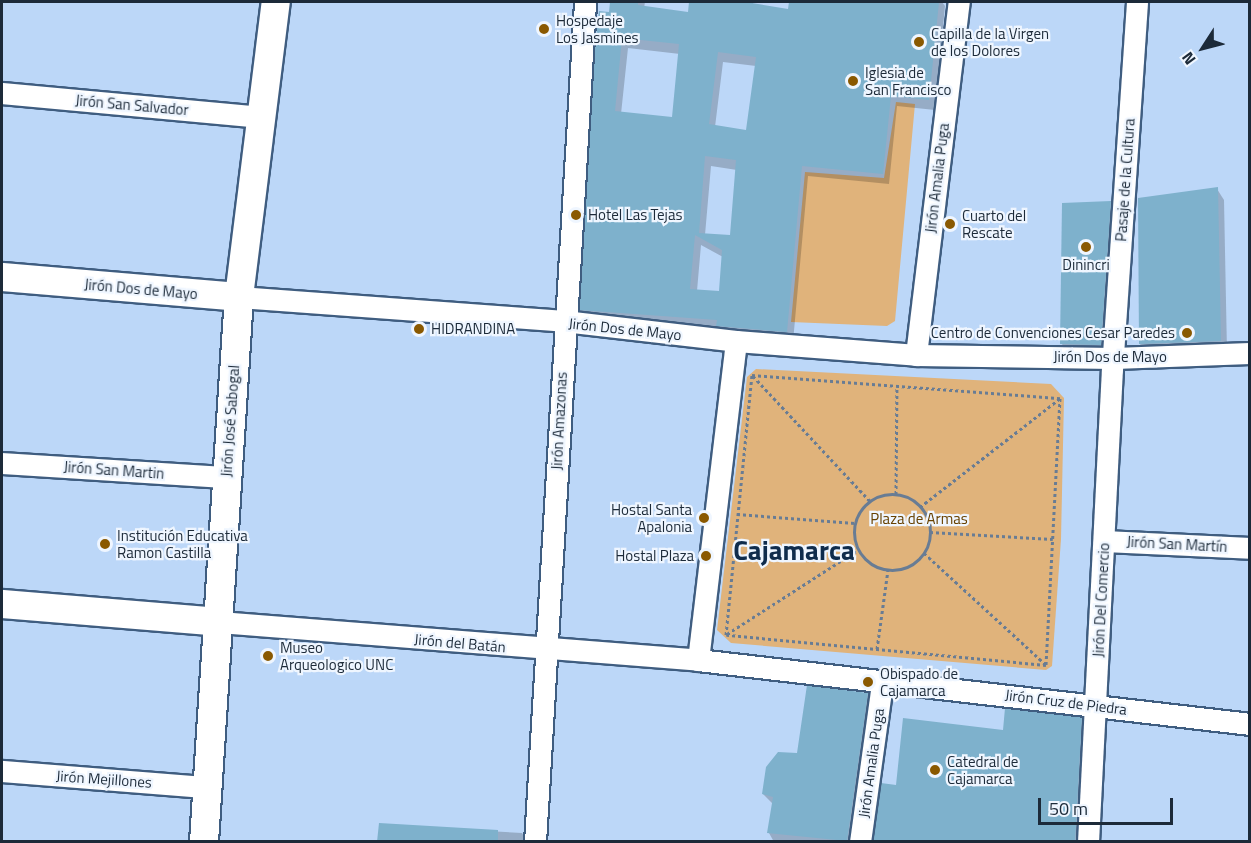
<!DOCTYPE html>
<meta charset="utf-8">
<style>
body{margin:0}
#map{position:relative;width:1251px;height:843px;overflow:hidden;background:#bcd7f8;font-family:"Titillium Web",sans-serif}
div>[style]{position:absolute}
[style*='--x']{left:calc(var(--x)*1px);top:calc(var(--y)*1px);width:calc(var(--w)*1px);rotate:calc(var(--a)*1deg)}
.green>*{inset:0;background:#e0b37b}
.shadow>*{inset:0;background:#0003}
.building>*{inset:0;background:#7eb1cc}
.path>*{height:3px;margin-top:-1.5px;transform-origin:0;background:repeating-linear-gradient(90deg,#687c94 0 3px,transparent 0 6px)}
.path>.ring{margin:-1.5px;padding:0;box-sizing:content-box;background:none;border:3px solid #687c94;border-radius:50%}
.roads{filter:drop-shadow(2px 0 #3f5d80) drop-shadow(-2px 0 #3f5d80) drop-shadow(0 2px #3f5d80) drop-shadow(0 -2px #3f5d80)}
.street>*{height:21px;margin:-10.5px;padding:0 10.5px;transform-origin:10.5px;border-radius:10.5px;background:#fff}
.secondary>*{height:28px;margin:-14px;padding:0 14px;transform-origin:14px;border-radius:14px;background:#fff}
.dots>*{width:16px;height:16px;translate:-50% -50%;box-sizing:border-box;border:3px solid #eff6ff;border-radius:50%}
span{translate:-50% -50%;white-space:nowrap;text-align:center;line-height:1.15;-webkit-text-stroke:4.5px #eff6ff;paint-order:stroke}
.poi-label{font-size:15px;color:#1c2a39}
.left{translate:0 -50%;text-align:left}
.right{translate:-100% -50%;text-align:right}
.street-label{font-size:15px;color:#1c2a39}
.park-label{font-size:15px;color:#674100}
.town-label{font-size:27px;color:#0f2c4c;font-weight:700}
.frame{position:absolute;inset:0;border:3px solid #1c2a39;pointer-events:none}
.north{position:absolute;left:1173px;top:18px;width:60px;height:60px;-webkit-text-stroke:4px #eff6ff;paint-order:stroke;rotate:234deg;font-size:16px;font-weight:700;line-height:24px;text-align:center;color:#1c2a39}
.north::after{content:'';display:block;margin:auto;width:21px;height:27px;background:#1c2a39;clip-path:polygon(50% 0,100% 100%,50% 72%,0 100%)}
.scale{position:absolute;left:1038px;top:798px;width:135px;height:27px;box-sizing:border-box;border:3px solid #1c2a39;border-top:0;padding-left:8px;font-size:18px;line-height:21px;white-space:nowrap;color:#1c2a39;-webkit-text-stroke:4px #eff6ff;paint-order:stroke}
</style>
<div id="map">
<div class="green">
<i style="clip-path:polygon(896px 102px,915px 104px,895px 321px,887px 326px,791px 322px,805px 172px,884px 178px)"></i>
<i style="clip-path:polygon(756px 369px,1051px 384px,1064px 398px,1061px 539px,1052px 666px,1046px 670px,731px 643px,717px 630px,747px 377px)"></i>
</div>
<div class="shadow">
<i style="clip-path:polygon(evenodd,612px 2px,645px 2px,644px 8px,689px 14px,691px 2px,753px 2px,753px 6px,789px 11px,790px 2px,942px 2px,945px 6px,935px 110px,897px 106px,889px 184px,808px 176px,793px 342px,587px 320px,581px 310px,612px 2px,628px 48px,680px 54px,673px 119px,621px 114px,628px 48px,612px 2px,723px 62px,756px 66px,747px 131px,715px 127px,723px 62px,612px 2px,711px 166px,737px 170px,732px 236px,705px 235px,711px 166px,612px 2px,701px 245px,723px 257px,720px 292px,697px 291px,701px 245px)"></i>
<i style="clip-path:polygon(1217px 189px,1224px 200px,1227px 352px,1147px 355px,1140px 344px)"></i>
<i style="clip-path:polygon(1110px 203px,1116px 214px,1106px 355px,1068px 355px,1062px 344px,1064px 205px)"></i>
<i style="clip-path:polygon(867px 694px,872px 703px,853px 842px,774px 842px,769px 833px,773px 804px,763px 794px,798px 755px)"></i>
<i style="clip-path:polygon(1081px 719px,1087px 730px,1082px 842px,874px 842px,897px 787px,1005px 732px)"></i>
<i style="clip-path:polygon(380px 825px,522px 833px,527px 842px,379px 842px)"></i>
</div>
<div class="building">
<i style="clip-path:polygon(evenodd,610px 2px,638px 2px,638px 5px,688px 12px,689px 2px,746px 2px,788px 9px,789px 2px,939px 2px,929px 100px,891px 96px,883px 174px,802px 166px,787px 332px,716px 326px,717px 320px,579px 310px,595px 47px,599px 11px,609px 12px,610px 2px,622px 38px,679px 44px,672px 117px,615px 111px,622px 38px,610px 2px,718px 52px,756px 57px,746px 130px,709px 124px,718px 52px,610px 2px,705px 156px,736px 160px,730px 235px,699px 233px,705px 156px,610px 2px,695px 235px,722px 250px,719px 291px,690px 289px,695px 235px)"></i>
<i style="clip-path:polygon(1218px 187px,1221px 341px,1139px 344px,1138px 198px)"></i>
<i style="clip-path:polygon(1111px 201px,1101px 345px,1060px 344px,1062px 203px)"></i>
<i style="clip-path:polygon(807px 685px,868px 693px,847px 841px,767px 833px,773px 797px,762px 794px,766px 767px,778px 752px,797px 753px)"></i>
<i style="clip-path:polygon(1005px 708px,1082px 717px,1075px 842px,873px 842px,881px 783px,896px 785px,903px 718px,1003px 730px)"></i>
<i style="clip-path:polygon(379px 823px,498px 830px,498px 842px,377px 842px)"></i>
</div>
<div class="path">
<i style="--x:752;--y:375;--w:309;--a:4.3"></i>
<i style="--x:1060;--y:398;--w:267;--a:93"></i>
<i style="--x:1046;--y:665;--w:321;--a:-174.6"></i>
<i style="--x:726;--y:635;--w:261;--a:-84.3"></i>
<i style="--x:753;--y:376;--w:171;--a:46.9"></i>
<i style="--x:896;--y:494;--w:106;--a:-89.5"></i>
<i class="ring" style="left:854px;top:494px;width:73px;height:73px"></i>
<i style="--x:920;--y:507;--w:176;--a:-37.8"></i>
<i style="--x:737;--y:514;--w:118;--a:4.4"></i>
<i style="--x:930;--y:532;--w:123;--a:3.3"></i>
<i style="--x:924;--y:553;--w:164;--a:42.5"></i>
<i style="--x:727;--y:634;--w:156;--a:-32.7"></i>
<i style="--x:877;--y:649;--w:80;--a:-82.1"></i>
</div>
<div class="roads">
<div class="street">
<i style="--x:2;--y:93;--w:261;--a:5.3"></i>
<i style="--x:239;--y:297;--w:326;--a:4.2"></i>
<i style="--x:564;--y:321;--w:173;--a:6.6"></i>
<i style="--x:736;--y:341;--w:181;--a:4.4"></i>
<i style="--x:916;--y:355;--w:198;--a:0.9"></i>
<i style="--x:1114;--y:358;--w:136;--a:-2.1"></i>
<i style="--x:916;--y:355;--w:356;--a:-83.1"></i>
<i style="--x:2;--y:463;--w:224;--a:3.6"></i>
<i style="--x:1104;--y:541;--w:146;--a:2.7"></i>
<i style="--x:220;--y:622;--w:480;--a:4.5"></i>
<i style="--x:698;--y:660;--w:556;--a:6.61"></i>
<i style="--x:698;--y:660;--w:321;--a:-83.2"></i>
<i style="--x:2;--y:771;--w:205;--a:4.5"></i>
<i style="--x:535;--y:842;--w:841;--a:-86.59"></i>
<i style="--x:860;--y:842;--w:160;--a:-82.1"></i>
<i style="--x:1088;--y:842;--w:474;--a:-87.1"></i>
<i style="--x:1112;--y:369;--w:368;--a:-86.1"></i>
</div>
<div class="secondary">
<i style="--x:2;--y:277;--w:238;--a:4.8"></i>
<i style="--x:2;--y:604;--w:219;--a:4.7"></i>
<i style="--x:204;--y:842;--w:546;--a:-86.33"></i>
<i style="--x:239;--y:297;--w:297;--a:-82.9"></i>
</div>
</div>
<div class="dots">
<i style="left:544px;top:29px;background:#8a5901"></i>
<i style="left:919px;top:42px;background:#8a5901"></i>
<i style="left:853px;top:81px;background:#8a5901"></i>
<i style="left:576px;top:215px;background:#8a5901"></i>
<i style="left:950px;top:224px;background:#8a5901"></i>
<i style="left:1086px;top:247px;background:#8a5901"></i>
<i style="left:419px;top:329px;background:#8a5901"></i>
<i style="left:1187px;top:333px;background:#8a5901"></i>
<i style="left:704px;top:518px;background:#8a5901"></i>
<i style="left:105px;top:544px;background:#8a5901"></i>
<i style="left:706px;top:556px;background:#8a5901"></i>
<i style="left:268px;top:656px;background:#8a5901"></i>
<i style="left:868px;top:682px;background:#8a5901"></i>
<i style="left:935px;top:770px;background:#8a5901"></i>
</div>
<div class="poi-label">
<span class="left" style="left:556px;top:29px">Hospedaje<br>Los Jasmines</span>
<span class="left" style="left:931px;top:42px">Capilla de la Virgen<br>de los Dolores</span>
<span class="left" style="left:865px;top:81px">Iglesia de<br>San Francisco</span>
<span class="left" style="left:588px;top:215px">Hotel Las Tejas</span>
<span class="left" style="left:962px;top:224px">Cuarto del<br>Rescate</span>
<span style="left:1086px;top:265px">Dinincri</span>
<span class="left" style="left:431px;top:329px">HIDRANDINA</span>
<span class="right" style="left:1175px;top:333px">Centro de Convenciones Cesar Paredes</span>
<span class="right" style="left:692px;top:518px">Hostal Santa<br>Apalonia</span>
<span class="left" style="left:117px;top:544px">Institución Educativa<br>Ramon Castilla</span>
<span class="right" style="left:694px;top:556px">Hostal Plaza</span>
<span class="left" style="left:280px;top:656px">Museo<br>Arqueologico UNC</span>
<span class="left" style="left:880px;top:682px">Obispado de<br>Cajamarca</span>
<span class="left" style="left:947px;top:770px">Catedral de<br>Cajamarca</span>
</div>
<div class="street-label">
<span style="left:132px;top:105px;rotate:5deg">Jirón San Salvador</span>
<span style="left:937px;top:178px;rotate:-83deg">Jirón Amalia Puga</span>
<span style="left:1125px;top:180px;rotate:-86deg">Pasaje de la Cultura</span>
<span style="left:141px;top:289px;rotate:5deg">Jirón Dos de Mayo</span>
<span style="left:625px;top:329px;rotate:6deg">Jirón Dos de Mayo</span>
<span style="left:1110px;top:357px">Jirón Dos de Mayo</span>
<span style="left:230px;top:421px;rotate:-86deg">Jirón José Sabogal</span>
<span style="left:559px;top:421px;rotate:-87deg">Jirón Amazonas</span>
<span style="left:114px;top:470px;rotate:4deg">Jirón San Martin</span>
<span style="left:1177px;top:544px;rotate:3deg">Jirón San Martín</span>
<span style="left:1101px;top:600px;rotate:-87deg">Jirón Del Comercio</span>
<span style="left:460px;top:643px;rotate:5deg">Jirón del Batán</span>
<span style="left:1066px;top:702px;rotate:7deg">Jirón Cruz de Piedra</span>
<span style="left:871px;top:763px;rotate:-82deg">Jirón Amalia Puga</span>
<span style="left:104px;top:779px;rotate:4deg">Jirón Mejillones</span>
</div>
<div class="park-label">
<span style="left:919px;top:519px">Plaza de Armas</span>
</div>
<div class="town-label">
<span style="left:794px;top:550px">Cajamarca</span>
</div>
<div class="frame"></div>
<div class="north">N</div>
<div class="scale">50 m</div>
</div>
